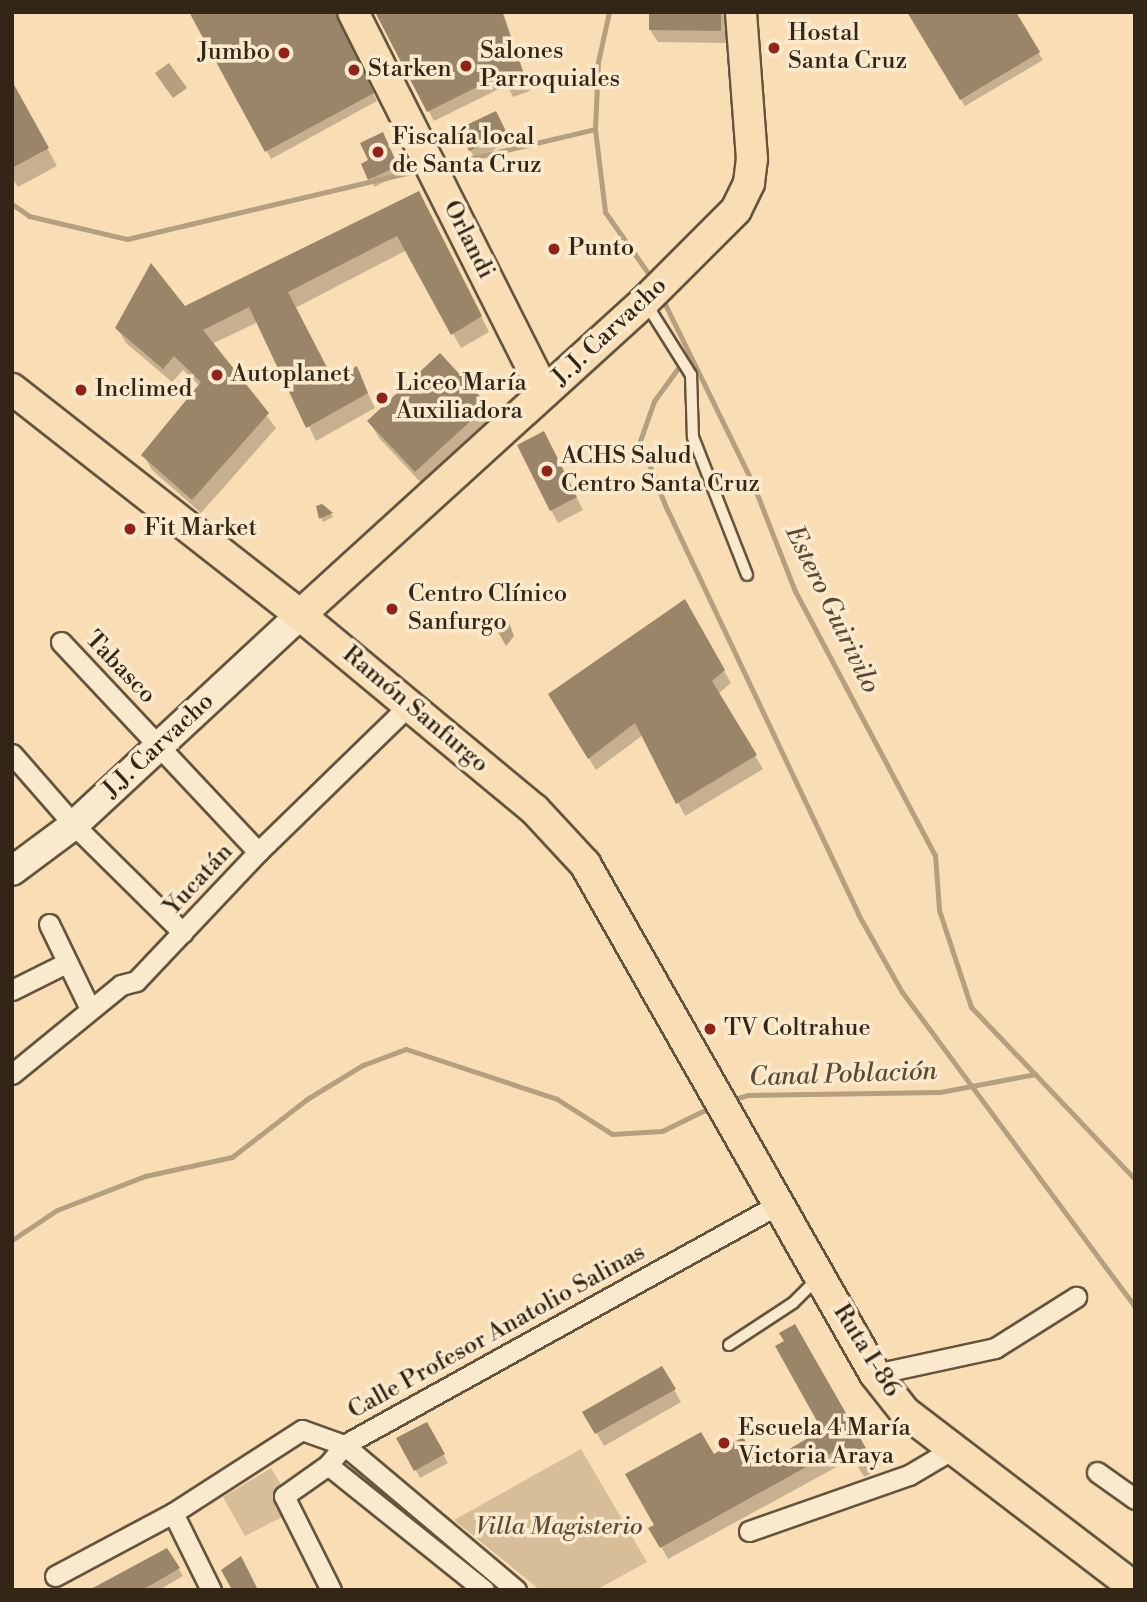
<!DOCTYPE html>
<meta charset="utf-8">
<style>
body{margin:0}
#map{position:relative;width:1147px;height:1602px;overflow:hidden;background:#f9ddb4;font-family:"Libre Bodoni",serif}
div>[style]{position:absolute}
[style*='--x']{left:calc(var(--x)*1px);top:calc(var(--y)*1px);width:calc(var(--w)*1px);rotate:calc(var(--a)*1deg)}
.green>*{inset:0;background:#d7be99}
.water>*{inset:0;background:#b69f7e}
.shadow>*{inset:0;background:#0003}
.stream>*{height:5px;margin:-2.5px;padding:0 2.5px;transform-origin:2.5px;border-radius:2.5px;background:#b69f7e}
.building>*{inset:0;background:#9a8568}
.roads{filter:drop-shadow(2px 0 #64543e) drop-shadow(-2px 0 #64543e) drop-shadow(0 2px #64543e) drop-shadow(0 -2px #64543e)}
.lane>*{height:10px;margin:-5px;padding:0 5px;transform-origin:5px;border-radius:5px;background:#fbe9ce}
.street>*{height:19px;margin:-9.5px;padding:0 9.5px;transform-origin:9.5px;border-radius:9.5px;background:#fbe9ce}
.secondary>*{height:28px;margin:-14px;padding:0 14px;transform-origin:14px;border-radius:14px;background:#fbe9ce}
.primary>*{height:30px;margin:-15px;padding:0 15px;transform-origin:15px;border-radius:15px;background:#f9ddb4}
.dots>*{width:19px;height:19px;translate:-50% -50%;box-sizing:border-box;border:4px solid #fbe9ce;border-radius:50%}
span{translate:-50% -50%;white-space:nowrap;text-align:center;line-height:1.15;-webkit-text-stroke:7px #fbe9ce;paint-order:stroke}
.poi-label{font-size:24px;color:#332616}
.left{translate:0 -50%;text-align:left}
.right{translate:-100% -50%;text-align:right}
.street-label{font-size:24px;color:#332616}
.park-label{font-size:24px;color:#5c4c37;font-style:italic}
.water-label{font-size:26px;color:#5a4a35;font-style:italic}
.frame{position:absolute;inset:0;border:14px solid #332616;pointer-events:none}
</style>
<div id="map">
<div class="green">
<i style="clip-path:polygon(581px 1449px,647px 1562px,596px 1590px,540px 1590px,454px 1520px)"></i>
<i style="clip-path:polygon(353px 1464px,479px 1567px,474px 1572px,349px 1469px)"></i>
<i style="clip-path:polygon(271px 1468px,284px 1490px,288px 1514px,245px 1536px,223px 1497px)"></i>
</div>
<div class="water">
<i style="clip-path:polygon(169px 63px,187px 88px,173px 98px,155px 73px)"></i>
<i style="clip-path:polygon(507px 617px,514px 636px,506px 646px,493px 623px)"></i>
</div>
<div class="shadow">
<i style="clip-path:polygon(331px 12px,377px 101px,271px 159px,193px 15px)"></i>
<i style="clip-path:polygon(377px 12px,503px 12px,530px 91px,513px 97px,507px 85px,434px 121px)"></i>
<i style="clip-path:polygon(651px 12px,727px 12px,727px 43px,658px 42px,650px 30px)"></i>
<i style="clip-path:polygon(909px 12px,1014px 12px,1043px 60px,965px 106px)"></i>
<i style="clip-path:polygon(12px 83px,57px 166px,18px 187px,12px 178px)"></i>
<i style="clip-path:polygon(500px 121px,510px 142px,475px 158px,470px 150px)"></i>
<i style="clip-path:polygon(386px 142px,401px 174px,374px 187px,370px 161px)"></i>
<i style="clip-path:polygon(426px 207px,489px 332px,461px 348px,407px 250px,295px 308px,333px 381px,356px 369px,375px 408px,316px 441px,258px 322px,212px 344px,276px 428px,201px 513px,152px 470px,144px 456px,200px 386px,183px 370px,172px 382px,126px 343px,117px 328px,184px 308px)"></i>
<i style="clip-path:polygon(487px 406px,497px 423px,426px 488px,379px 438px,369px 421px)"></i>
<i style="clip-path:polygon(550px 446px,583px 510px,558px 523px,551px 510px)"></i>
<i style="clip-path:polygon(326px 507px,333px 517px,323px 522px,318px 508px)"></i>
<i style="clip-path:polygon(684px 601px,731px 683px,718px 694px,763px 769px,685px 816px,643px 735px,596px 770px,551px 695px)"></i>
<i style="clip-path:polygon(795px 1326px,877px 1471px,864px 1477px,853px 1458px,668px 1559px,651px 1528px,713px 1456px,759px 1468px,825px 1431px,786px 1341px)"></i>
<i style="clip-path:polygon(662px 1368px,681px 1402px,604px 1446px,585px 1412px)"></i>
<i style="clip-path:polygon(426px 1424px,448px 1463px,420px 1478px,399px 1439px)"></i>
<i style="clip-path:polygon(179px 1569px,183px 1576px,159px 1590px,94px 1590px)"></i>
</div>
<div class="stream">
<i style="--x:609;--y:12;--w:51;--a:102.4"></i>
<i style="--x:598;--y:62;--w:67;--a:92.6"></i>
<i style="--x:595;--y:129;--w:84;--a:83.1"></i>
<i style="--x:605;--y:212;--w:83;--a:54.8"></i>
<i style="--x:442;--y:165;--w:157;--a:-13.2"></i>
<i style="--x:12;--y:204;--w:21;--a:35"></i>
<i style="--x:29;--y:216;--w:101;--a:13.2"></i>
<i style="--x:127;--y:239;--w:301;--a:-13.3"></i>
<i style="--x:662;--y:298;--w:207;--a:63.9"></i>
<i style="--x:753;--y:484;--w:115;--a:68.6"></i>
<i style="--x:795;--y:591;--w:299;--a:62.1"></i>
<i style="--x:935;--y:855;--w:55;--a:85.8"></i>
<i style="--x:939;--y:910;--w:102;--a:71.7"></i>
<i style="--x:971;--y:1007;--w:238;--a:46.4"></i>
<i style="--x:689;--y:353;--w:59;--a:126.1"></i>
<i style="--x:654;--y:401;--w:42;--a:109.3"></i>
<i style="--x:640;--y:441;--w:69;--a:68.7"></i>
<i style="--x:665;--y:505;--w:452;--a:64.7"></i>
<i style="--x:858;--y:914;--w:90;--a:60.6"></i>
<i style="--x:902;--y:992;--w:392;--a:53.5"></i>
<i style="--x:729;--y:1101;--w:19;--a:-18"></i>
<i style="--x:747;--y:1095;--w:193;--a:-0.9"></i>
<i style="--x:940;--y:1092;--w:97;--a:-10.7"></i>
<i style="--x:12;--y:1240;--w:54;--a:-33.7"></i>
<i style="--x:57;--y:1210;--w:94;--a:-21.1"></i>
<i style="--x:145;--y:1176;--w:89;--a:-12.3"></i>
<i style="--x:232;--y:1157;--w:95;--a:-37.7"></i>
<i style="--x:307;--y:1099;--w:66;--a:-31.3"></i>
<i style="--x:363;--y:1065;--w:46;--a:-20.4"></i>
<i style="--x:406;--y:1049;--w:159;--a:18.3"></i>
<i style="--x:557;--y:1099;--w:65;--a:32.5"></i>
<i style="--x:612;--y:1134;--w:50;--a:-3.4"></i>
<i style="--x:662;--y:1131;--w:57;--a:-26.1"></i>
</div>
<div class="building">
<i style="clip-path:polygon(189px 12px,335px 12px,374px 93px,265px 152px)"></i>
<i style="clip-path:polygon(375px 12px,502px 12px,526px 80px,506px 88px,501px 75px,427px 112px)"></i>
<i style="clip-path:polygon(649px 12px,721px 12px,721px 31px,649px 30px)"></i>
<i style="clip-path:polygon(907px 12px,1016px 12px,1040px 52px,960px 100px)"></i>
<i style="clip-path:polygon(12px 81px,49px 148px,12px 168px)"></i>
<i style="clip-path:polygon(496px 111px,507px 133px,469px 151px,458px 129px)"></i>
<i style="clip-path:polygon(383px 132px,398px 166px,368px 180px,361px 164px,368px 160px,360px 143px)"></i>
<i style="clip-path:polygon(419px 191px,482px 316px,451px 335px,397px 236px,288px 292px,333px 379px,357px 366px,368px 393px,306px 428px,249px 307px,203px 330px,269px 413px,192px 500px,141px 455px,201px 382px,174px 356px,163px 369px,115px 328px,151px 263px,185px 306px)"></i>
<i style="clip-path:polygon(440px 353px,488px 405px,415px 472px,367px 421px)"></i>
<i style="clip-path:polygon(544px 431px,577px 497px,550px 511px,517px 445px)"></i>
<i style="clip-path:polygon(322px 504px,333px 513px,319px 519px,316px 506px)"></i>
<i style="clip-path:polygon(685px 599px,725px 670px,712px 681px,757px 755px,676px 804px,635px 723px,588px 759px,548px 694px)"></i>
<i style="clip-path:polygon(795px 1324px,871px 1457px,856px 1466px,844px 1446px,660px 1548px,648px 1528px,654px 1525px,625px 1474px,701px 1432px,714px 1454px,743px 1437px,760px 1466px,822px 1430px,775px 1346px,784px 1341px,779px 1333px)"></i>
<i style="clip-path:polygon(662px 1366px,676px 1389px,595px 1434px,582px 1412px)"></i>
<i style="clip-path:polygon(427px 1422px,445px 1454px,414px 1471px,396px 1438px)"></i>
<i style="clip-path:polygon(167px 1548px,180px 1568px,151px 1585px,141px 1590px,89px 1590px)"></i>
<i style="clip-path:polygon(241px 1556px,258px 1590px,232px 1590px,221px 1570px)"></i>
</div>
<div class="roads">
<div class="lane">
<i style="--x:647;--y:305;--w:83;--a:57.8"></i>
<i style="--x:691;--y:375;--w:62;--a:88.2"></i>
<i style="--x:693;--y:437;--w:148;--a:68.6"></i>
<i style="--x:729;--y:1345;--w:77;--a:-33.3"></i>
<i style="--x:793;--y:1303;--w:34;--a:-45"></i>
</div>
<div class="street">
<i style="--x:61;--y:642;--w:288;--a:46.8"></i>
<i style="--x:12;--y:754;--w:94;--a:48.9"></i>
<i style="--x:74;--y:825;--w:153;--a:44.7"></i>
<i style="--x:49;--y:924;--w:94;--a:64.2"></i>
<i style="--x:12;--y:990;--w:60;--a:-26.6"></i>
<i style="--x:12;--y:1074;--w:141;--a:-39.2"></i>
<i style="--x:121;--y:985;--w:16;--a:-15"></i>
<i style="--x:136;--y:981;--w:178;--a:-46.6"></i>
<i style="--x:258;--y:852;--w:212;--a:-44.2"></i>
<i style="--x:875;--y:1374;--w:123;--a:-12.2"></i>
<i style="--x:995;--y:1348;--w:96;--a:-32.2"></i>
<i style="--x:328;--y:1465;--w:200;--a:38.7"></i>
<i style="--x:1097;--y:1472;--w:47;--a:35.4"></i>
<i style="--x:173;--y:1513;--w:86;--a:63.7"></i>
<i style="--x:749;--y:1531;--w:170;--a:-19.3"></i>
<i style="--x:909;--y:1475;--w:51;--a:-30.6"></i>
<i style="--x:55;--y:1576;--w:134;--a:-28.1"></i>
<i style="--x:173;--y:1513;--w:153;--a:-32.8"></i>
<i style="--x:302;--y:1430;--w:45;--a:19.7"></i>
<i style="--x:344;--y:1445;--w:225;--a:40.1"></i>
<i style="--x:331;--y:1590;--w:105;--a:-116.6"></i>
<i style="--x:284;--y:1496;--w:54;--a:-35.2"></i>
<i style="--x:328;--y:1465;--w:26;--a:-51"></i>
<i style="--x:344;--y:1445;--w:497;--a:-29"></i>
</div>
<div class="secondary">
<i style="--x:12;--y:871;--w:77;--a:-36.6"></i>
<i style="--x:74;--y:825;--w:309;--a:-42.9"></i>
</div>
<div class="primary">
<i style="--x:353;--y:12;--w:425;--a:63.3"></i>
<i style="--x:12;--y:389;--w:366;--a:38.1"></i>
<i style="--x:300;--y:615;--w:305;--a:39.7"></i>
<i style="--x:535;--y:810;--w:74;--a:47.2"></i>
<i style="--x:585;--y:864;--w:587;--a:60.38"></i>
<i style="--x:875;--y:1374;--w:48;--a:51.7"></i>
<i style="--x:905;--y:1412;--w:290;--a:37.4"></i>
<i style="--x:300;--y:615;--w:465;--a:-42.3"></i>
<i style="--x:644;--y:302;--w:130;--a:-45"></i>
<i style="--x:736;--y:210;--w:30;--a:-64"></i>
<i style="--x:749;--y:183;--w:24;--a:-83"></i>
<i style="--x:752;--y:159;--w:147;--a:-94.3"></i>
</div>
</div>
<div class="dots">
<i style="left:774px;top:48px;background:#8f2418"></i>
<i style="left:284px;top:53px;background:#8f2418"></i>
<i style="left:466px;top:66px;background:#8f2418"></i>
<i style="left:354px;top:70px;background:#8f2418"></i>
<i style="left:378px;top:152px;background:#8f2418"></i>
<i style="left:554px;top:249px;background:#8f2418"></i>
<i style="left:217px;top:375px;background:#8f2418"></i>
<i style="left:81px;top:390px;background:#8f2418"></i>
<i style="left:382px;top:398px;background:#8f2418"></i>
<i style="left:547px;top:471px;background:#8f2418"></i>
<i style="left:130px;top:529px;background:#8f2418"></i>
<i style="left:392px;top:609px;background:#8f2418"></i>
<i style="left:710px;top:1029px;background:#8f2418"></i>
<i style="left:724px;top:1443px;background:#8f2418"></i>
</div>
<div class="poi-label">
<span class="left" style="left:788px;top:48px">Hostal<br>Santa Cruz</span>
<span class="left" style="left:480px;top:66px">Salones<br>Parroquiales</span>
<span class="right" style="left:270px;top:53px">Jumbo</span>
<span class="left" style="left:368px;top:70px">Starken</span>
<span class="left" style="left:392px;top:152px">Fiscalía local<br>de Santa Cruz</span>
<span class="left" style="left:568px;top:249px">Punto</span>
<span class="left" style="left:231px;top:375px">Autoplanet</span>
<span class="left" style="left:396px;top:398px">Liceo María<br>Auxiliadora</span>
<span class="left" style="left:95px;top:390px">Inclimed</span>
<span class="left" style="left:561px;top:471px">ACHS Salud<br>Centro Santa Cruz</span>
<span class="left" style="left:144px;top:529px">Fit Market</span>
<span class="left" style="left:408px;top:609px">Centro Clínico<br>Sanfurgo</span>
<span class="left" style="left:724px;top:1029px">TV Coltrahue</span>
<span class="left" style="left:738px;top:1443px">Escuela 4 María<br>Victoria Araya</span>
</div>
<div class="street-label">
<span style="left:468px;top:240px;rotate:63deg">Orlandi</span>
<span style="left:610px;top:332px;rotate:-43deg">J. J. Carvacho</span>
<span style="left:120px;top:668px;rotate:46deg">Tabasco</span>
<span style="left:415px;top:710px;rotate:40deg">Ramón Sanfurgo</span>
<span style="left:159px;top:746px;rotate:-43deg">J.J. Carvacho</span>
<span style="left:199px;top:880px;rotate:-47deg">Yucatán</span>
<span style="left:497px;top:1332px;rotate:-29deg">Calle Profesor Anatolio Salinas</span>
<span style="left:866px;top:1351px;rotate:58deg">Ruta I-86</span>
</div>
<div class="park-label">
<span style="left:559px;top:1528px">Villa Magisterio</span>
</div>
<div class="water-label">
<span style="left:832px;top:610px;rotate:64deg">Estero Guirivilo</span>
<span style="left:843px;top:1075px;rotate:-2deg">Canal Población</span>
</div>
<div class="frame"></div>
</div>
